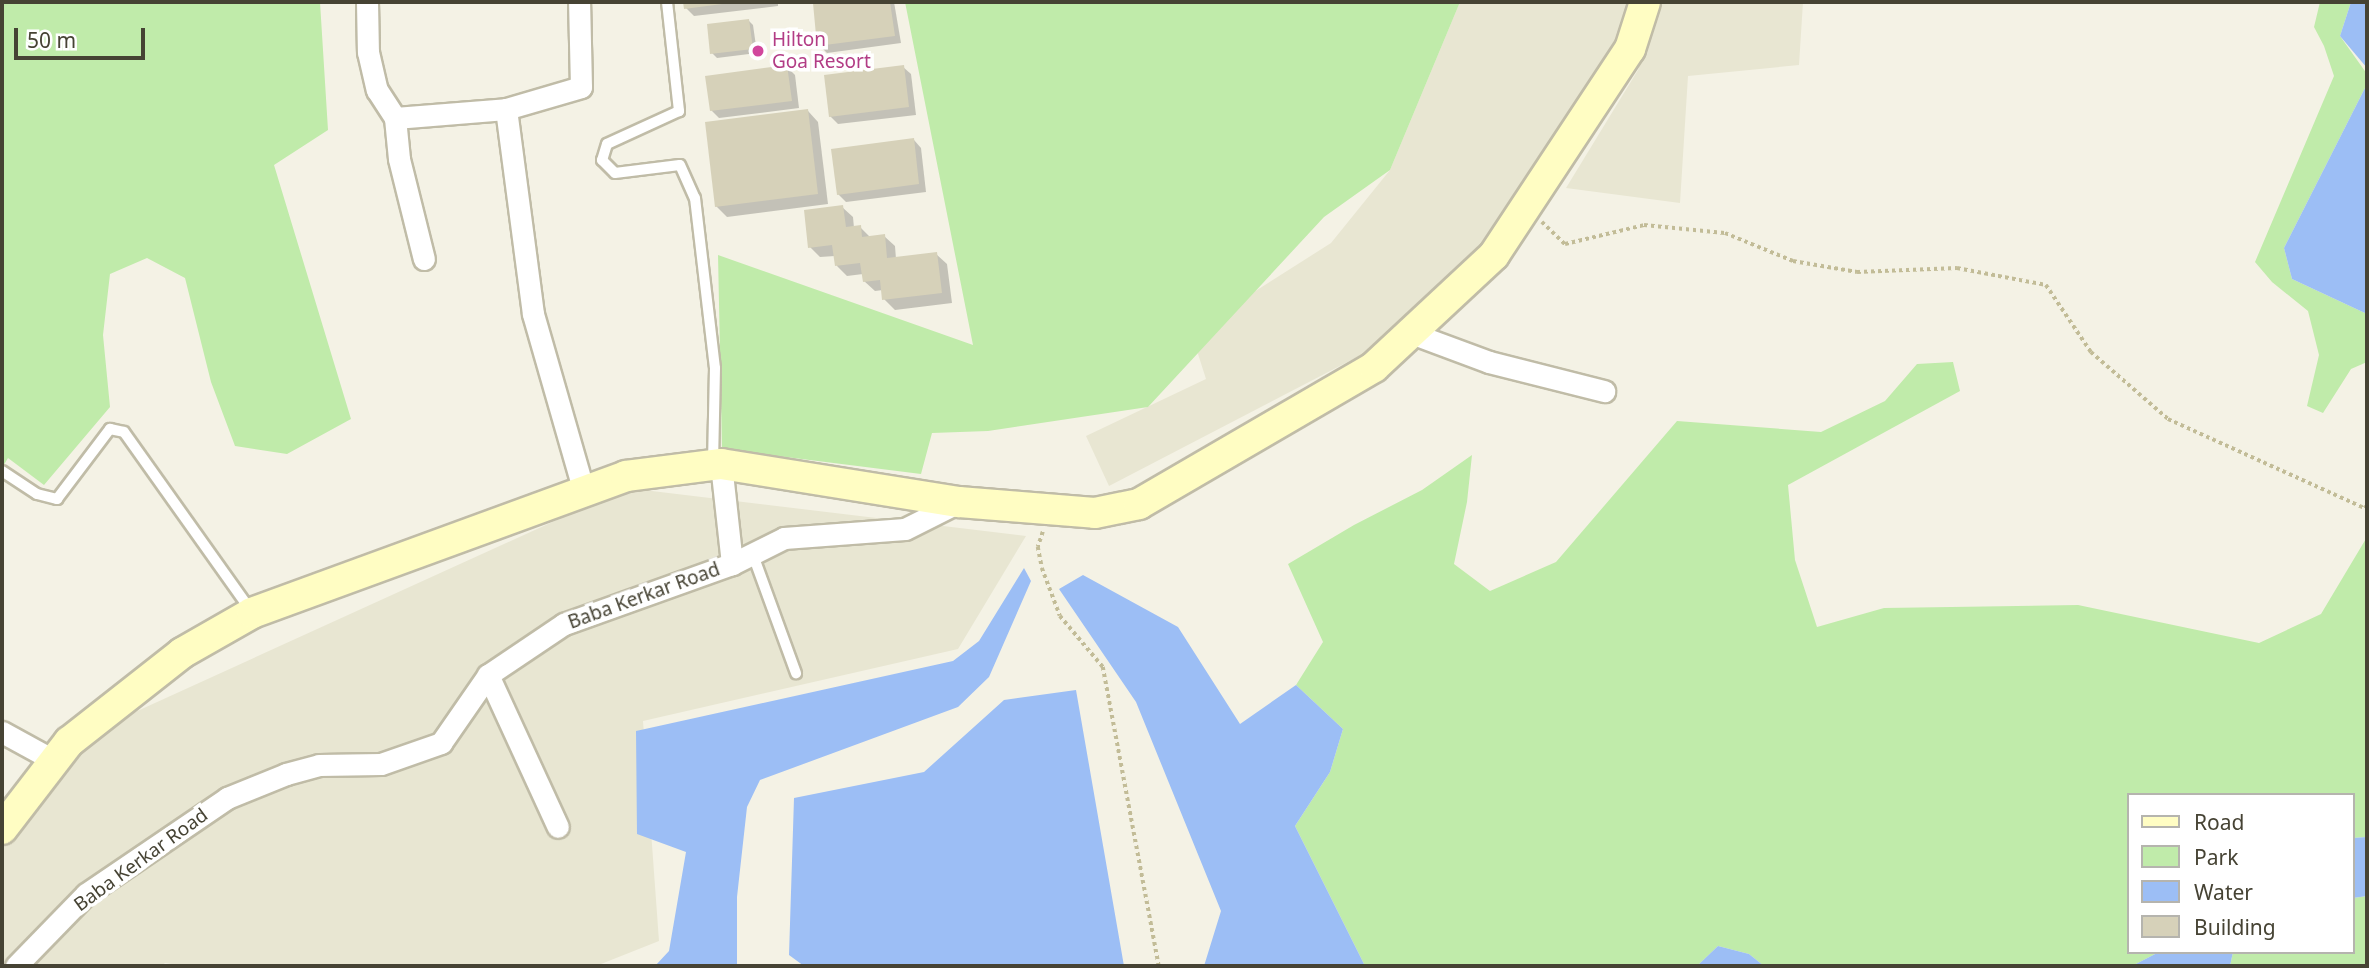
<!DOCTYPE html>
<style>
body{margin:0}
#map{position:relative;width:2369px;height:968px;overflow:hidden;background:#f4f2e5;font-family:"Noto Sans",sans-serif}
div>[style]{position:absolute}
[style*='--x']{left:calc(var(--x)*1px);top:calc(var(--y)*1px);width:calc(var(--w)*1px);rotate:calc(var(--a)*1deg)}
.residential>*{inset:0;background:#e8e6d2}
.green>*{inset:0;background:#c0ebaa}
.water>*{inset:0;background:#9cbef5}
.shadow>*{inset:0;background:#0003}
.building>*{inset:0;background:#d6d1b9}
.path>*{height:3.5px;margin-top:-1.75px;transform-origin:0;background:repeating-linear-gradient(90deg,#c2bc97 0 3.5px,transparent 0 7px)}
.roads{filter:drop-shadow(2px 0 #c0bca7) drop-shadow(-2px 0 #c0bca7) drop-shadow(0 2px #c0bca7) drop-shadow(0 -2px #c0bca7)}
.lane>*{height:10px;margin:-5px;padding:0 5px;transform-origin:5px;border-radius:5px;background:#fff}
.street>*{height:21px;margin:-10.5px;padding:0 10.5px;transform-origin:10.5px;border-radius:10.5px;background:#fff}
.secondary>*{height:30px;margin:-15px;padding:0 15px;transform-origin:15px;border-radius:15px;background:#fffdc3}
.dots>*{width:19px;height:19px;translate:-50% -50%;box-sizing:border-box;border:4px solid #fff;border-radius:50%}
span{translate:-50% -50%;white-space:nowrap;text-align:center;line-height:1.15;-webkit-text-stroke:7px #fff;paint-order:stroke}
.hotel-label{font-size:19px;color:#b23c85}
.left{translate:0 -50%;text-align:left}
.street-label{font-size:19px;color:#464334}
.frame{position:absolute;inset:0;border:4px solid #464334;pointer-events:none}
.legend{position:absolute;left:2127px;top:793px;width:228px;height:161px;box-sizing:border-box;background:#fff;border:2px solid #b5b4ae;margin:0;padding:9px 12px;list-style:none;font-size:21px;color:#464334}
.legend li{display:flex;align-items:center;gap:14px;height:35px}
.legend b{width:35px;border:2px solid #b5b4ae}
.scale{position:absolute;left:14px;top:28px;width:131px;height:32px;box-sizing:border-box;border:4px solid #464334;border-top:0;padding-left:9px;font-size:21px;line-height:24px;white-space:nowrap;color:#464334;-webkit-text-stroke:5px #fff;paint-order:stroke}
</style>
<div id="map">
<div class="residential">
<i style="clip-path:polygon(1460px 2px,1634px 2px,1630px 14px,1594px 75px,1475px 258px,1384px 343px,1109px 486px,1086px 436px,1206px 379px,1191px 332px,1331px 243px,1390px 170px)"></i>
<i style="clip-path:polygon(1659px 2px,1803px 2px,1799px 65px,1688px 76px,1680px 203px,1566px 188px,1638px 70px)"></i>
<i style="clip-path:polygon(627px 488px,1026px 536px,958px 649px,643px 721px,659px 941px,596px 966px,185px 966px,165px 963px,162px 966px,2px 966px,2px 844px,100px 728px)"></i>
</div>
<div class="green">
<i style="clip-path:polygon(2px 2px,320px 2px,328px 130px,274px 165px,351px 419px,287px 454px,235px 446px,211px 382px,185px 278px,147px 258px,110px 274px,103px 335px,110px 407px,44px 485px,8px 458px,2px 468px)"></i>
<i style="clip-path:polygon(905px 2px,1460px 2px,1390px 170px,1324px 217px,1148px 407px,988px 431px,932px 433px,921px 474px,722px 449px,718px 255px,973px 345px)"></i>
<i style="clip-path:polygon(2320px 2px,2351px 2px,2340px 36px,2367px 74px,2367px 84px,2284px 248px,2292px 279px,2367px 314px,2367px 362px,2351px 369px,2323px 413px,2307px 406px,2319px 355px,2308px 311px,2272px 282px,2255px 262px,2334px 76px,2324px 46px,2314px 27px)"></i>
<i style="clip-path:polygon(1953px 362px,1960px 391px,1788px 485px,1795px 560px,1817px 627px,1884px 608px,2078px 605px,2259px 643px,2321px 614px,2367px 537px,2367px 837px,2353px 838px,2353px 795px,2129px 795px,2129px 952px,2159px 952px,2132px 966px,1764px 966px,1749px 954px,1718px 946px,1697px 966px,1365px 966px,1295px 826px,1330px 772px,1343px 729px,1296px 685px,1323px 642px,1288px 564px,1354px 525px,1422px 490px,1472px 455px,1467px 502px,1454px 564px,1490px 591px,1556px 562px,1677px 421px,1821px 432px,1885px 401px,1917px 364px)"></i>
<i style="clip-path:polygon(2367px 896px,2367px 966px,2230px 966px,2233px 952px,2353px 952px,2353px 898px)"></i>
</div>
<div class="water">
<i style="clip-path:polygon(2351px 2px,2367px 2px,2367px 68px,2340px 36px)"></i>
<i style="clip-path:polygon(2367px 84px,2367px 314px,2292px 279px,2284px 248px)"></i>
<i style="clip-path:polygon(1024px 568px,1031px 581px,989px 677px,958px 707px,760px 780px,747px 807px,737px 897px,737px 966px,655px 966px,669px 951px,686px 852px,637px 834px,636px 731px,953px 661px,979px 641px)"></i>
<i style="clip-path:polygon(1083px 575px,1178px 627px,1240px 724px,1296px 685px,1343px 729px,1330px 772px,1295px 826px,1365px 966px,1204px 966px,1221px 911px,1136px 702px,1059px 589px)"></i>
<i style="clip-path:polygon(1076px 690px,1124px 966px,804px 966px,789px 955px,794px 798px,924px 772px,1004px 700px)"></i>
<i style="clip-path:polygon(2367px 837px,2367px 896px,2353px 898px,2353px 838px)"></i>
<i style="clip-path:polygon(1718px 946px,1749px 954px,1764px 966px,1697px 966px)"></i>
<i style="clip-path:polygon(2159px 952px,2233px 952px,2230px 966px,2132px 966px)"></i>
</div>
<div class="shadow">
<i style="clip-path:polygon(685px 2px,778px 2px,778px 6px,694px 16px,686px 8px)"></i>
<i style="clip-path:polygon(841px 2px,894px 2px,901px 43px,827px 53px,819px 45px,815px 5px)"></i>
<i style="clip-path:polygon(748px 20px,753px 25px,757px 53px,717px 58px,712px 53px)"></i>
<i style="clip-path:polygon(787px 67px,795px 75px,799px 108px,719px 118px,711px 110px)"></i>
<i style="clip-path:polygon(903px 67px,911px 74px,916px 115px,838px 124px,830px 116px)"></i>
<i style="clip-path:polygon(808px 111px,818px 122px,828px 204px,727px 217px,716px 206px)"></i>
<i style="clip-path:polygon(914px 140px,921px 148px,926px 192px,846px 202px,838px 194px)"></i>
<i style="clip-path:polygon(842px 207px,853px 217px,854px 228px,860px 227px,870px 237px,884px 236px,895px 246px,896px 259px,936px 254px,947px 264px,952px 303px,895px 310px,884px 299px,883px 290px,875px 291px,864px 281px,863px 274px,847px 276px,837px 266px,835px 256px,820px 257px,810px 247px)"></i>
</div>
<div class="building">
<i style="clip-path:polygon(683px 2px,730px 2px,730px 3px,684px 9px)"></i>
<i style="clip-path:polygon(827px 2px,890px 2px,895px 36px,817px 46px,813px 3px)"></i>
<i style="clip-path:polygon(749px 19px,753px 49px,710px 54px,707px 24px)"></i>
<i style="clip-path:polygon(787px 65px,792px 101px,710px 111px,705px 76px)"></i>
<i style="clip-path:polygon(904px 65px,909px 107px,829px 117px,824px 75px)"></i>
<i style="clip-path:polygon(808px 109px,818px 194px,715px 207px,705px 122px)"></i>
<i style="clip-path:polygon(914px 138px,919px 184px,837px 195px,831px 149px)"></i>
<i style="clip-path:polygon(843px 205px,846px 227px,861px 225px,862px 237px,885px 234px,887px 258px,937px 252px,942px 293px,882px 300px,880px 280px,863px 282px,860px 263px,835px 266px,832px 245px,808px 248px,804px 210px)"></i>
</div>
<div class="path">
<i style="--x:1542;--y:222;--w:32;--a:44"></i>
<i style="--x:1565;--y:244;--w:81;--a:-13.5"></i>
<i style="--x:1644;--y:225;--w:81;--a:5.6"></i>
<i style="--x:1725;--y:233;--w:74;--a:22.4"></i>
<i style="--x:1793;--y:261;--w:65;--a:9.8"></i>
<i style="--x:1857;--y:272;--w:100;--a:-2.3"></i>
<i style="--x:1957;--y:268;--w:91;--a:10.8"></i>
<i style="--x:2046;--y:285;--w:81;--a:56.1"></i>
<i style="--x:2091;--y:352;--w:102;--a:41"></i>
<i style="--x:2168;--y:419;--w:215;--a:24.4"></i>
<i style="--x:2364;--y:508;--w:4;--a:-34"></i>
<i style="--x:1043;--y:532;--w:16;--a:108"></i>
<i style="--x:1038;--y:547;--w:21;--a:79"></i>
<i style="--x:1042;--y:568;--w:51;--a:69.4"></i>
<i style="--x:1060;--y:616;--w:67;--a:49.9"></i>
<i style="--x:1103;--y:667;--w:304;--a:79.4"></i>
</div>
<div class="roads">
<div class="lane">
<i style="--x:667;--y:2;--w:110;--a:83.7"></i>
<i style="--x:679;--y:111;--w:79;--a:155.4"></i>
<i style="--x:607;--y:144;--w:17;--a:107"></i>
<i style="--x:602;--y:160;--w:18;--a:45"></i>
<i style="--x:615;--y:173;--w:65;--a:-7"></i>
<i style="--x:680;--y:165;--w:36;--a:66"></i>
<i style="--x:695;--y:198;--w:171;--a:83.3"></i>
<i style="--x:715;--y:368;--w:96;--a:91.2"></i>
<i style="--x:2;--y:471;--w:42;--a:33.3"></i>
<i style="--x:37;--y:494;--w:21;--a:14"></i>
<i style="--x:57;--y:499;--w:88;--a:-52.9"></i>
<i style="--x:110;--y:429;--w:14;--a:12"></i>
<i style="--x:124;--y:432;--w:219;--a:54.6"></i>
<i style="--x:753;--y:555;--w:126;--a:70"></i>
</div>
<div class="street">
<i style="--x:367;--y:2;--w:50;--a:88.9"></i>
<i style="--x:368;--y:52;--w:39;--a:77"></i>
<i style="--x:377;--y:90;--w:33;--a:57"></i>
<i style="--x:395;--y:118;--w:111;--a:-4.6"></i>
<i style="--x:506;--y:109;--w:207;--a:82.5"></i>
<i style="--x:533;--y:314;--w:185;--a:74"></i>
<i style="--x:506;--y:109;--w:78;--a:-16.3"></i>
<i style="--x:581;--y:87;--w:85;--a:-91.3"></i>
<i style="--x:395;--y:118;--w:41;--a:84.4"></i>
<i style="--x:399;--y:159;--w:103;--a:76"></i>
<i style="--x:1411;--y:333;--w:83;--a:20.4"></i>
<i style="--x:1489;--y:362;--w:119;--a:14.2"></i>
<i style="--x:721;--y:464;--w:101;--a:83.7"></i>
<i style="--x:488;--y:675;--w:167;--a:65.3"></i>
<i style="--x:2;--y:732;--w:60;--a:28.7"></i>
<i style="--x:16;--y:966;--w:100;--a:-45.8"></i>
<i style="--x:86;--y:894;--w:171;--a:-34.2"></i>
<i style="--x:227;--y:798;--w:64;--a:-22.1"></i>
<i style="--x:286;--y:774;--w:34;--a:-15"></i>
<i style="--x:319;--y:765;--w:62;--a:-0.9"></i>
<i style="--x:381;--y:764;--w:64;--a:-19.3"></i>
<i style="--x:441;--y:743;--w:83;--a:-55.3"></i>
<i style="--x:488;--y:675;--w:92;--a:-33.9"></i>
<i style="--x:564;--y:624;--w:178;--a:-19.7"></i>
<i style="--x:732;--y:564;--w:58;--a:-26.6"></i>
<i style="--x:784;--y:538;--w:121;--a:-4.3"></i>
<i style="--x:905;--y:529;--w:60;--a:-26.6"></i>
</div>
<div class="secondary">
<i style="--x:2;--y:829;--w:110;--a:-52.4"></i>
<i style="--x:69;--y:742;--w:144;--a:-38.2"></i>
<i style="--x:182;--y:653;--w:81;--a:-29.7"></i>
<i style="--x:252;--y:613;--w:398;--a:-20.1"></i>
<i style="--x:626;--y:476;--w:96;--a:-7.2"></i>
<i style="--x:721;--y:464;--w:241;--a:9.1"></i>
<i style="--x:959;--y:502;--w:136;--a:4.6"></i>
<i style="--x:1095;--y:513;--w:45;--a:-11.6"></i>
<i style="--x:1139;--y:504;--w:272;--a:-30.2"></i>
<i style="--x:1374;--y:367;--w:164;--a:-43"></i>
<i style="--x:1494;--y:255;--w:247;--a:-56.6"></i>
<i style="--x:1630;--y:49;--w:49;--a:-72.3"></i>
</div>
</div>
<div class="dots">
<i style="left:758px;top:51px;background:#d1479c"></i>
</div>
<div class="hotel-label">
<span class="left" style="left:772px;top:51px">Hilton<br>Goa Resort</span>
</div>
<div class="street-label">
<span style="left:644px;top:596px;rotate:-20deg">Baba Kerkar Road</span>
<span style="left:141px;top:860px;rotate:-36deg">Baba Kerkar Road</span>
</div>
<div class="frame"></div>
<ul class="legend">
<li><b style="height:9px;background:#fffdc3"></b>Road</li>
<li><b style="height:19px;background:#c0ebaa"></b>Park</li>
<li><b style="height:19px;background:#9cbef5"></b>Water</li>
<li><b style="height:19px;background:#d6d1b9"></b>Building</li>
</ul>
<div class="scale">50 m</div>
</div>
